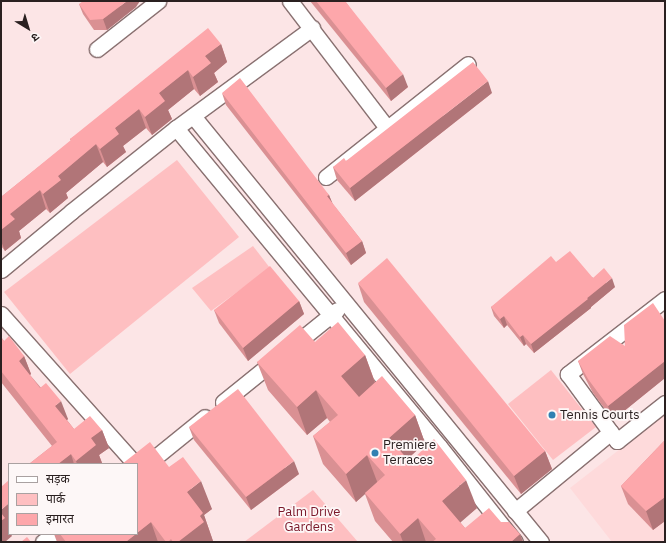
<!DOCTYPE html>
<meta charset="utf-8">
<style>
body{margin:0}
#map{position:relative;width:666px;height:543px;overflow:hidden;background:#fce5e6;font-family:"IBM Plex Sans","Noto Sans Devanagari",sans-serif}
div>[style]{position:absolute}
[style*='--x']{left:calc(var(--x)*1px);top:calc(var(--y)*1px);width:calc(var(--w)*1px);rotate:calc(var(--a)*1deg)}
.built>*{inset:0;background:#fedadb}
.green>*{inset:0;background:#febfc1}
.roads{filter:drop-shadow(1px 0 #897171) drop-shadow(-1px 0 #897171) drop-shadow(0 1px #897171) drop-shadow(0 -1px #897171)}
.minor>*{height:15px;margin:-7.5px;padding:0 7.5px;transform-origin:7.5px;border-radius:7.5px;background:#fff}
.wall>*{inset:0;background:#da9093}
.shaded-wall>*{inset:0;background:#b17578}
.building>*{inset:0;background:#fda7ab}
.dots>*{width:11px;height:11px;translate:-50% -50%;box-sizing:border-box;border:2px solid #fdf7f7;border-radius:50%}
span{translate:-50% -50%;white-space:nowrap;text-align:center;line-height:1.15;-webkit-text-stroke:3.5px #fdf7f7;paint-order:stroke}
.poi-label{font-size:13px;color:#2a2020}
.left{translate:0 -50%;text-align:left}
.park-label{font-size:13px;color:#7a1729}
.frame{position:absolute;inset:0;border:2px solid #2a2020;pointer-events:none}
.legend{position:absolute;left:8px;top:463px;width:130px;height:72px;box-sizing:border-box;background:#fdf7f7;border:1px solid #a9a1a1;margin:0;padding:5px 7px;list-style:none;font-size:12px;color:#2a2020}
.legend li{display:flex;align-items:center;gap:8px;height:20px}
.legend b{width:20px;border:1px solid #a9a1a1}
.north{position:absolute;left:8px;top:8px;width:40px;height:40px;-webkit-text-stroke:3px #fdf7f7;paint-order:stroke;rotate:142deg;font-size:11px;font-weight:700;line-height:16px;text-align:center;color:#2a2020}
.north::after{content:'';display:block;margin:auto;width:14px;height:18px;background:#2a2020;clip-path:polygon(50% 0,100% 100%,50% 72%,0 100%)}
</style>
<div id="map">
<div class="built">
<i style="clip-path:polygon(665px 414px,665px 542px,612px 542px,570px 488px)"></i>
</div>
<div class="green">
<i style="clip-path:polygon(177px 160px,239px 237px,70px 374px,4px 292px)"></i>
<i style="clip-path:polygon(253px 246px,270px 268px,211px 311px,192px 288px)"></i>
<i style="clip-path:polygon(551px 370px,596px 427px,553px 460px,508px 404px)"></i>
<i style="clip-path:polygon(313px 490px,358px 542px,244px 542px)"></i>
</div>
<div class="roads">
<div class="minor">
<i style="--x:290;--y:1;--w:160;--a:52.6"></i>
<i style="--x:97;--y:49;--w:78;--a:-38.2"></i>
<i style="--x:193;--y:116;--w:550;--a:50.75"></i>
<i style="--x:176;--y:128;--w:413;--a:50.4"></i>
<i style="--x:439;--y:446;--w:122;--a:51.6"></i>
<i style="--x:326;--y:177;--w:181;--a:-38.5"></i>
<i style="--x:1;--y:270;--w:92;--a:-39.7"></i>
<i style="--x:72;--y:211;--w:133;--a:-38.6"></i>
<i style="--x:176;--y:128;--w:169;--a:-36.3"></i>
<i style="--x:665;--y:299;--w:123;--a:142.3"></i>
<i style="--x:568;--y:374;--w:83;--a:53.8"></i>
<i style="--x:617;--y:441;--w:61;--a:-38.4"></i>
<i style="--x:1;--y:314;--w:201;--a:48.2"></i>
<i style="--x:223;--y:402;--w:146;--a:-38.9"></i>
<i style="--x:137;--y:472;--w:87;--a:-39"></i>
<i style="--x:515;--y:511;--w:124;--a:-39.5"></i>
<i style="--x:43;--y:542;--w:14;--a:-36"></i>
</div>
</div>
<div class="wall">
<i style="clip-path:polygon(310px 1px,345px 1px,408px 87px,391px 101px)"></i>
<i style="clip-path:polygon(79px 4px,136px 7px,107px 30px,94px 30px,83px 14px)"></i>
<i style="clip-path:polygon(221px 44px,227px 62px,214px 73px,218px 82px,200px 96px,194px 89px,168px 110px,172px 119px,152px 135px,146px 128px,123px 146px,126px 152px,107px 167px,103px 162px,66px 193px,68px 198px,50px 213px,46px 209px,19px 231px,21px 238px,5px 251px,1px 246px,1px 197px,71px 141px,70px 139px)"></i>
<i style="clip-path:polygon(222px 93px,329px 195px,332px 203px,362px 241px,366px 253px,351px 265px,226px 105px)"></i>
<i style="clip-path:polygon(492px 93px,355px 201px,337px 180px,333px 167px)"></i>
<i style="clip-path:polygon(556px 262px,615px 287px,591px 307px,591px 308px,534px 353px,526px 344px,524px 346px,507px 325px,504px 328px,494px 316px,491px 307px)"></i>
<i style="clip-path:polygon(358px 283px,545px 451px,552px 469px,521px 494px,364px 302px)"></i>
<i style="clip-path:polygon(299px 301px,304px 314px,248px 361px,219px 323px,214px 310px)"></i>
<i style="clip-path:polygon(665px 321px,665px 378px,613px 420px,593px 393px,583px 374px,578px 361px,625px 346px)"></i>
<i style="clip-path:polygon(1px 337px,4px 341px,24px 356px,31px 374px,30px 375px,68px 419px,67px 420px,74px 429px,102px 430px,109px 448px,99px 455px,102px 463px,102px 464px,29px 464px,52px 446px,1px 382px)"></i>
<i style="clip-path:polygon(315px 342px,365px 355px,375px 382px,415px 415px,425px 443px,407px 459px,410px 462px,477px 508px,460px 522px,465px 528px,501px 522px,520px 534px,523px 542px,393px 542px,375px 521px,365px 494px,356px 502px,323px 464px,313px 436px,330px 422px,327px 418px,307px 435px,268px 390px,257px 362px)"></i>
<i style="clip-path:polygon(189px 427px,299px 474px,251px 510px,194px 440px)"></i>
<i style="clip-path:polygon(665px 440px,665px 521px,653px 530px,628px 504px,621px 486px)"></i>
<i style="clip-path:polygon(169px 467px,212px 509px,204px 515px,213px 541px,212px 542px,57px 542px,54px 534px,137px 534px)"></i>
</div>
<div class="shaded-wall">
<i style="clip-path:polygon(127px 1px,140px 1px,136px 7px,107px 30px,103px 19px)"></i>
<i style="clip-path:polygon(221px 44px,227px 62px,214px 73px,218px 82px,200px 96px,193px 77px,205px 56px)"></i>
<i style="clip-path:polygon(188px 70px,194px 89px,168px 110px,172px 119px,152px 135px,145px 117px,159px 93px)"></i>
<i style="clip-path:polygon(403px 74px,408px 87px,391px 101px,386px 88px)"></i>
<i style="clip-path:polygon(488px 81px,492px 93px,355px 201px,350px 188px)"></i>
<i style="clip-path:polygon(139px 109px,146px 128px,123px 146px,126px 152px,107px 167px,100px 149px,115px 128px)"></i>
<i style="clip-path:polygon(96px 144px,103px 162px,66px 193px,68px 198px,50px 213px,43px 194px,58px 176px)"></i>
<i style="clip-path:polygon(40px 190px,46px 209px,19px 231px,21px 238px,5px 251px,1px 241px,1px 230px,10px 214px)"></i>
<i style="clip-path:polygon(329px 195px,334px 207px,327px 196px)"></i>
<i style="clip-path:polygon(362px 241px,366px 253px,351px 265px,346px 253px)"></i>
<i style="clip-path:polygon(612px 278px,615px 287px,591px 307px,591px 308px,534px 353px,531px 344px)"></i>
<i style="clip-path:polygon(299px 301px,304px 314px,248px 361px,243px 348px)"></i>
<i style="clip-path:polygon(504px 316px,507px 325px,504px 328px,500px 319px)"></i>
<i style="clip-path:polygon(523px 335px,526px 344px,524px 346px,520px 337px)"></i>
<i style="clip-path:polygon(365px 355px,375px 383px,351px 405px,341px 376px)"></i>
<i style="clip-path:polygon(24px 356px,31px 374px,25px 379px,19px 361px)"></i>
<i style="clip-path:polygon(665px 361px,665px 378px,613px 420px,608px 406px)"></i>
<i style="clip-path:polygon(316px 390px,327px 418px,307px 435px,297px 407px)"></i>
<i style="clip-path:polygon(61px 401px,68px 419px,62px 425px,55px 406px)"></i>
<i style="clip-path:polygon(415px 415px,425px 443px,400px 466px,389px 438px)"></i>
<i style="clip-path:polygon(102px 430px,109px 448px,99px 455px,102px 463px,102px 464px,77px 464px,76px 461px,91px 438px)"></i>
<i style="clip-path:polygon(545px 451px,552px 469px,521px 494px,514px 476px)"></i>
<i style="clip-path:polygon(71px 454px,74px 464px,58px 464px)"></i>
<i style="clip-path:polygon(367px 455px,378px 484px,365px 493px,365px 494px,356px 502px,346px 474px)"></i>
<i style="clip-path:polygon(294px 461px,299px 474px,251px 510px,246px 497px)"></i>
<i style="clip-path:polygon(466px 480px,477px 508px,453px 529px,442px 501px)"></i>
<i style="clip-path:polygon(201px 481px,212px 509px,204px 515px,213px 541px,212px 542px,178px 542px,187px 492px)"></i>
<i style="clip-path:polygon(665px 497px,665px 521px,653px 530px,646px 511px)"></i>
<i style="clip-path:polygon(9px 503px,9px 527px,8px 527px,9px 534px,11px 534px,12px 536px,5px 542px,1px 542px,1px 510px)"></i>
<i style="clip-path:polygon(418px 518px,426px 542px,403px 542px,400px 534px)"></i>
<i style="clip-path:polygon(151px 522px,158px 542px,127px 542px,127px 541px,136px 534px,137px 534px,137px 533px)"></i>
<i style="clip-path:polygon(520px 534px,523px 542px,511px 542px)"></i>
</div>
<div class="building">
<i style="clip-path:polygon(83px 1px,127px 1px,103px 19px,90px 20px,79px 4px)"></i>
<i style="clip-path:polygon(316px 1px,345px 1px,403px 74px,386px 88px)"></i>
<i style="clip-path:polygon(208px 28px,221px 44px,205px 56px,211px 63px,193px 77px,188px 70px,159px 93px,165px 101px,145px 117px,139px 109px,115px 128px,119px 134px,100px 149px,96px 144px,58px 176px,61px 180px,43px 194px,40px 190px,10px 214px,15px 219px,1px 230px,1px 197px,71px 140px,70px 139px)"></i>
<i style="clip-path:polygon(473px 62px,488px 81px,350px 188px,333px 167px,344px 158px,346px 161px)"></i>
<i style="clip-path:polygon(240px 78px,329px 195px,327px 196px,362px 241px,346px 253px,222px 93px)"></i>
<i style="clip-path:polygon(570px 251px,593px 278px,604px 268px,612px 278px,587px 298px,588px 299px,531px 344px,523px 335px,520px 337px,504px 316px,500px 319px,491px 307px,551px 256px,556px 262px)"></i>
<i style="clip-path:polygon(387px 258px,545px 451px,514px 476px,358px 283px)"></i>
<i style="clip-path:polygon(270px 266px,299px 301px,243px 348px,214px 310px)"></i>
<i style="clip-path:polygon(653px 303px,665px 321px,665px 361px,608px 406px,588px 379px,578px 361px,610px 336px,625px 346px,624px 325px)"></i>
<i style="clip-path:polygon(338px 322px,365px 355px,341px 376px,359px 397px,382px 376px,415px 415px,389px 438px,410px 462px,434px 439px,466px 480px,442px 501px,465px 528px,489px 508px,501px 522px,509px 522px,520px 534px,511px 542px,432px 542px,436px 539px,418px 518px,400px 534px,365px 493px,385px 475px,367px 455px,346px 474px,313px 436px,338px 415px,316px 390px,297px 407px,257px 362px,300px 325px,315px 342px)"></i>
<i style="clip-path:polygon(9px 336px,24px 356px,19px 361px,40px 388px,46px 383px,61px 401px,55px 406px,74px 429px,90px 416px,102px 430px,91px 438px,96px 445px,76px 461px,71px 454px,58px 464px,29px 464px,57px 442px,1px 371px,1px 337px,4px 341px)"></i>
<i style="clip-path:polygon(238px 389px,294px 461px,246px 497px,189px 427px)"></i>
<i style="clip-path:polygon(665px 440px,665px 497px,646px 511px,621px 486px)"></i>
<i style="clip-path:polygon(150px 442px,169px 467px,183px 457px,201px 481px,187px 492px,203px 513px,200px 516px,204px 522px,178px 542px,173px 542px,171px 539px,168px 542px,166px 542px,151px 522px,137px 533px,137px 464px,122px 464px)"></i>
<i style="clip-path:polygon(9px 480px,9px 503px,1px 510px,1px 487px)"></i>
<i style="clip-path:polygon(1px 513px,5px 518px,1px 521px)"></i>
<i style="clip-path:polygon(60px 534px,136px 534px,127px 541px,128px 542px,66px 542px)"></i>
<i style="clip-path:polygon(27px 537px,31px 542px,21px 542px)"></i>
</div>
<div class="dots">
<i style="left:552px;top:415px;background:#3081b2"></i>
<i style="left:375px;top:453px;background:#3081b2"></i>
</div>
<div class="poi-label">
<span class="left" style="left:560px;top:415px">Tennis Courts</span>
<span class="left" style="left:383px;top:453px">Premiere<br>Terraces</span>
</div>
<div class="park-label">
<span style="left:309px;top:520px">Palm Drive<br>Gardens</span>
</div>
<div class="frame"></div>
<ul class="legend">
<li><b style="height:5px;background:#fff"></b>सड़क</li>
<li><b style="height:11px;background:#febfc1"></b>पार्क</li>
<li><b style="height:11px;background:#fda7ab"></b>इमारत</li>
</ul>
<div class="north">उ</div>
</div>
